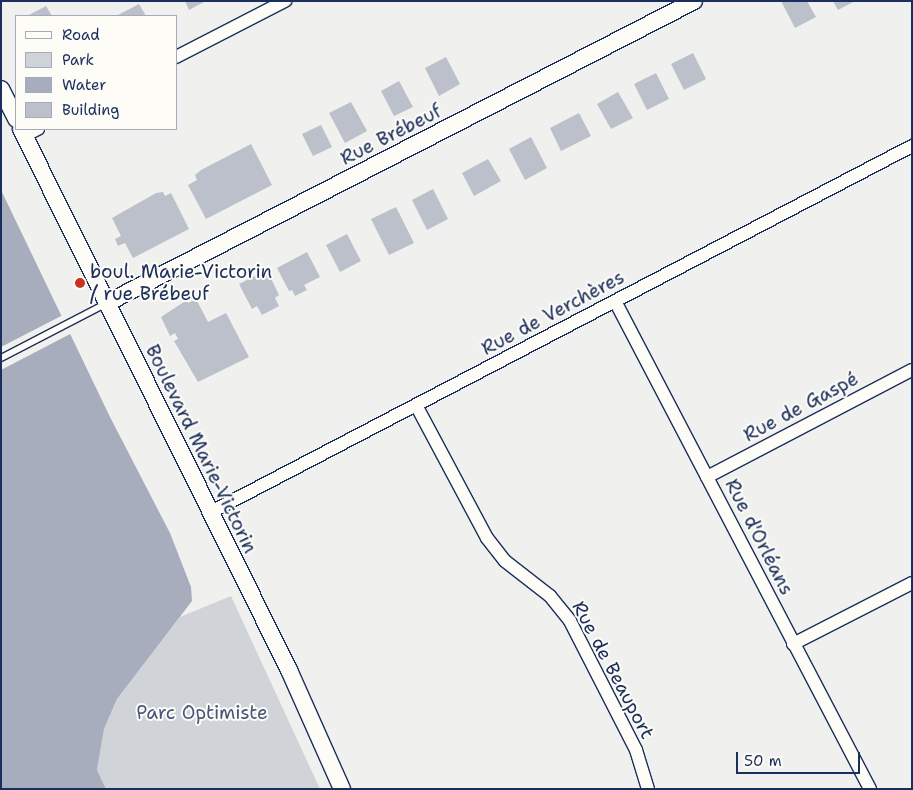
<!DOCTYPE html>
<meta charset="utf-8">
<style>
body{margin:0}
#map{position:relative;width:913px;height:790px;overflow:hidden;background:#f0f0ee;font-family:"Shantell Sans",sans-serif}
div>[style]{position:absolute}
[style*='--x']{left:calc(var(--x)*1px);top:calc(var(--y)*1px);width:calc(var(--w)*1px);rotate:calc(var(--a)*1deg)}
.green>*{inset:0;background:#d0d3d8}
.water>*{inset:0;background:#a7adbd}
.pier>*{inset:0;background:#f0f0ee}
.building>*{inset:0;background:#bbc0ca}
.roads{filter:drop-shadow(1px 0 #1b2f5e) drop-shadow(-1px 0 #1b2f5e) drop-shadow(0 1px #1b2f5e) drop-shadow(0 -1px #1b2f5e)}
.service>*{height:6px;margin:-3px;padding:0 3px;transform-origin:3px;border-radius:3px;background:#fdfcf7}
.minor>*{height:12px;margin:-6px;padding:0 6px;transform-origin:6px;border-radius:6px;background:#fdfcf7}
.tertiary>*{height:16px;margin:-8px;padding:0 8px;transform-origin:8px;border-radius:8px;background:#fdfcf7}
.dots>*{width:14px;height:14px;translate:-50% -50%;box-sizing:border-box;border:2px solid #fdfcf7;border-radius:50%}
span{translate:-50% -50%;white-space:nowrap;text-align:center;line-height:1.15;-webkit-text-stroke:4px #fdfcf7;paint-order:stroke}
.street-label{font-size:19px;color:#1b2f5e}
.poi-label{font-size:19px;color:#1b2f5e}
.left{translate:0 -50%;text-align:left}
.park-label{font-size:19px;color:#48587c}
.frame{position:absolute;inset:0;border:2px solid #1b2f5e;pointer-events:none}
.legend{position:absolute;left:15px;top:15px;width:162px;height:115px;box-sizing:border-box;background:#fdfcf7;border:1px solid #a3aaba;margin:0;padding:6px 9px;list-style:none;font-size:15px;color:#1b2f5e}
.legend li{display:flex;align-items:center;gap:10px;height:25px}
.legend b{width:25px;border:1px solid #a3aaba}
.scale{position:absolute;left:736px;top:752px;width:124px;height:22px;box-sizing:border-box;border:2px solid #1b2f5e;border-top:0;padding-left:6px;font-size:15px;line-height:18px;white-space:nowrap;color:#1b2f5e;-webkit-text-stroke:4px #fdfcf7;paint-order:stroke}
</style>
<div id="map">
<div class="green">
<i style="clip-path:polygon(231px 596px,320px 789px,106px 789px,97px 770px,104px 729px,117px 699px,180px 617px)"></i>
</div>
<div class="water">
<i style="clip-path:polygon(1px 190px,110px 417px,170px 533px,191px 587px,192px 601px,117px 699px,104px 729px,97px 770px,106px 789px,1px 789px)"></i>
</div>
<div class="pier">
<i style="clip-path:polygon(63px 315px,72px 333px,1px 370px,1px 347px)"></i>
</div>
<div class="building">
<i style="clip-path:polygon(185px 1px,206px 1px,189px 10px)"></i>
<i style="clip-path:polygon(781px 1px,807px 1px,816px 17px,795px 28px)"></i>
<i style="clip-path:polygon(833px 1px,855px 1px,838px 10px)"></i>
<i style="clip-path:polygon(139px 4px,146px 16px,116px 16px)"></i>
<i style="clip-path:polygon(46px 6px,52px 16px,27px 16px)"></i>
<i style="clip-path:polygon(693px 53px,706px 79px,684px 90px,671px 64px)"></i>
<i style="clip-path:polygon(446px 57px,460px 84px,439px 96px,425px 68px)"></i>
<i style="clip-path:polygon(656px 73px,669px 99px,647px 110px,634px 84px)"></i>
<i style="clip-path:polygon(399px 81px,413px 107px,394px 116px,381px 91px)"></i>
<i style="clip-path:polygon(618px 92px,633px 118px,611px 129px,597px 104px)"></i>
<i style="clip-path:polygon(351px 102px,367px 131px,345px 143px,329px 113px)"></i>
<i style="clip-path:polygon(579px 113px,591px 136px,561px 151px,550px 128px)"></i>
<i style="clip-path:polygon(321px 125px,332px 147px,313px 156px,302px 134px)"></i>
<i style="clip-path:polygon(531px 137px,547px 168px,525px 180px,509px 149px)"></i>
<i style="clip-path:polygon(251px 144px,272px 185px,206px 219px,188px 185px,197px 180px,195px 175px,201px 170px)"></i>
<i style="clip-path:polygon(488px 159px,501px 181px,474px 196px,462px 173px)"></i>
<i style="clip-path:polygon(433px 189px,448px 219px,427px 230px,412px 200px)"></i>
<i style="clip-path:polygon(163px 192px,165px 196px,171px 193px,189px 229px,133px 258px,125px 243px,118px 246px,115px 239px,121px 236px,112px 218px,156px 193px)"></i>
<i style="clip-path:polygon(396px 207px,414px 243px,389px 255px,371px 219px)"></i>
<i style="clip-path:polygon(347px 234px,361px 261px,340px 272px,326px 245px)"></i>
<i style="clip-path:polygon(307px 252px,320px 277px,304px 285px,307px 290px,295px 296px,292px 290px,289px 291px,277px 268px)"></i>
<i style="clip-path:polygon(267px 270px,279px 295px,275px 298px,279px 306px,262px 315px,257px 306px,252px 309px,239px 284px)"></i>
<i style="clip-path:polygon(196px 299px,208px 322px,226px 313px,249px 357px,198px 382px,174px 341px,178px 339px,175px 333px,170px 336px,161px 317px,187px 300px,188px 303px)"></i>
</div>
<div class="roads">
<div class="service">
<i style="--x:1;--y:358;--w:119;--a:-27.4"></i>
</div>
<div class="minor">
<i style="--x:176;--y:57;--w:123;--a:-27.2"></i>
<i style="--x:24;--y:136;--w:16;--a:-27"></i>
<i style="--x:615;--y:301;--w:551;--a:62.41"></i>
<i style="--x:416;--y:405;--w:151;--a:61.9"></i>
<i style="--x:487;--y:538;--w:29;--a:52"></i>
<i style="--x:505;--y:561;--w:57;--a:37.9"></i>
<i style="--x:550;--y:596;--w:32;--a:51"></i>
<i style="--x:570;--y:621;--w:145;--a:62.9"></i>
<i style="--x:636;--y:750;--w:41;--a:72.9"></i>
<i style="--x:707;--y:477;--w:231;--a:-27.6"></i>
<i style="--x:211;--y:512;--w:791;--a:-27.57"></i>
<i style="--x:793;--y:644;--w:134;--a:-27.1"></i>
</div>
<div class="tertiary">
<i style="--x:1;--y:89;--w:34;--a:63"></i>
<i style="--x:21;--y:129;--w:604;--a:63.65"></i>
<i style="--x:289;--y:670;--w:130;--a:66"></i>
<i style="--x:107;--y:303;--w:660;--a:-27.22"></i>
</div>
</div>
<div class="dots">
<i style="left:80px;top:283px;background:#c8321e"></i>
</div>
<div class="street-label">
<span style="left:391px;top:135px;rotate:-27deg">Rue Brébeuf</span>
<span style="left:553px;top:313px;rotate:-28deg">Rue de Verchères</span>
<span style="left:801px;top:407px;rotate:-28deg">Rue de Gaspé</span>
<span style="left:201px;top:449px;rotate:64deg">Boulevard Marie-Victorin</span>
<span style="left:759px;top:537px;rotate:63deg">Rue d'Orléans</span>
<span style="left:613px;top:670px;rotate:62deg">Rue de Beauport</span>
</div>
<div class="poi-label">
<span class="left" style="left:90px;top:283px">boul. Marie-Victorin<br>/ rue Brébeuf</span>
</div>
<div class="park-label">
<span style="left:202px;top:713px">Parc Optimiste</span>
</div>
<div class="frame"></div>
<ul class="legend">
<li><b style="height:6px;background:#fdfcf7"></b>Road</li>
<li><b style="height:14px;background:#d0d3d8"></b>Park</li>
<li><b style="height:14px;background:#a7adbd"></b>Water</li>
<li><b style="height:14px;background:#bbc0ca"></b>Building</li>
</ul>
<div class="scale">50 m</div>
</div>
